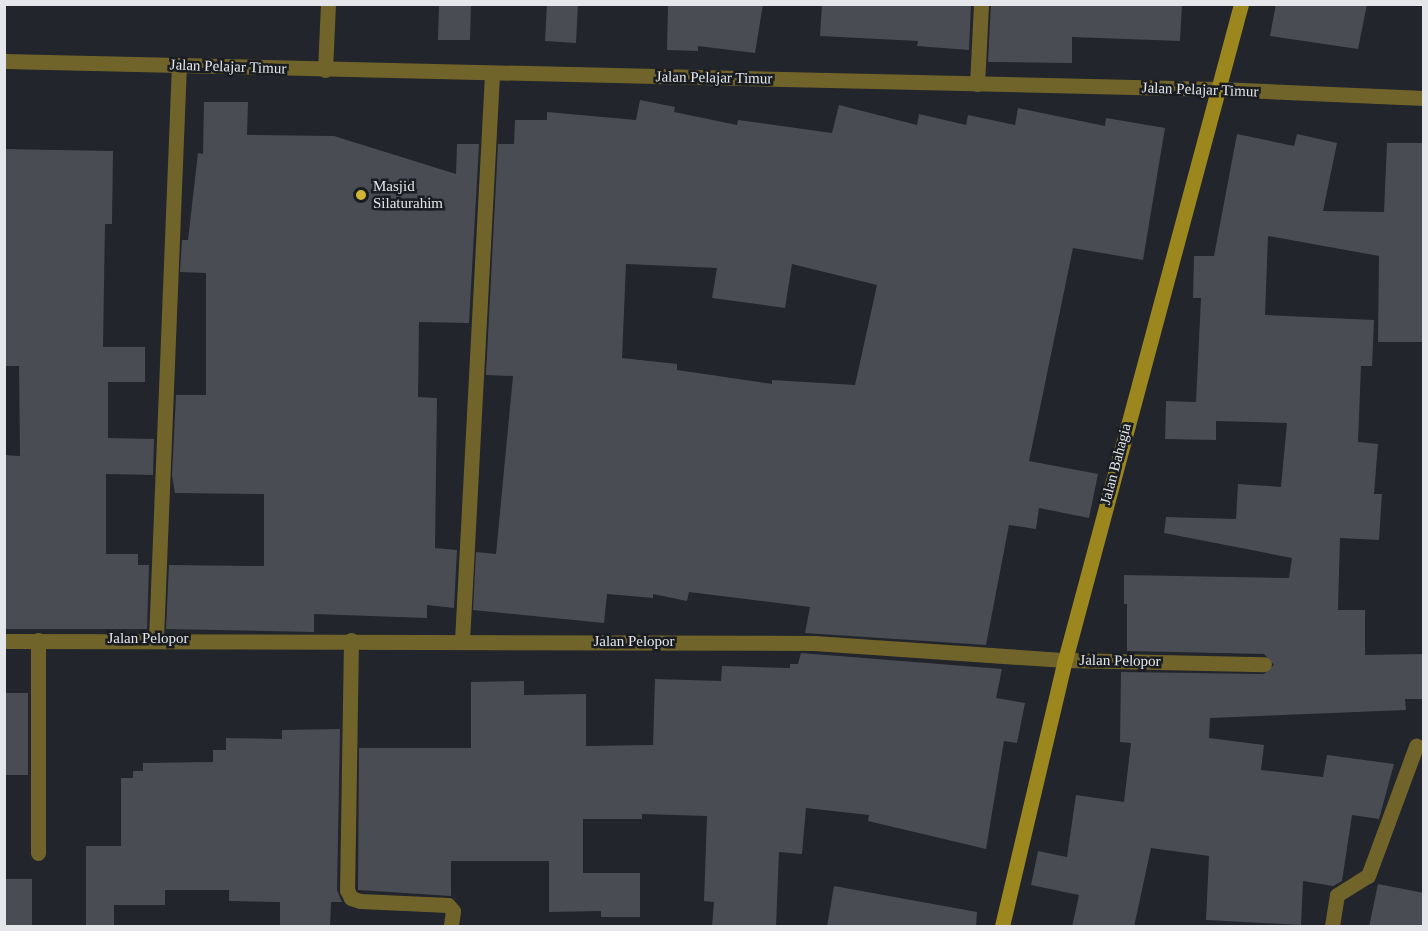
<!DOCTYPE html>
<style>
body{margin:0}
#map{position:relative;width:1428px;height:931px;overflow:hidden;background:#22252b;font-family:"Times New Roman",serif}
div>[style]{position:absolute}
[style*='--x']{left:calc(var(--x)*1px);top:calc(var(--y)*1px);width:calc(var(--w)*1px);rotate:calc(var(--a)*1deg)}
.building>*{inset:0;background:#494c53}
.minor>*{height:15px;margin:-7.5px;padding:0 7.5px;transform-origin:7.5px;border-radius:7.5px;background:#71642a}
.tertiary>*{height:15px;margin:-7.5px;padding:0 7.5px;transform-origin:7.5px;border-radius:7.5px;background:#71642a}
.secondary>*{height:15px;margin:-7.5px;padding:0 7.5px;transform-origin:7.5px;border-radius:7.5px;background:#9c871e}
.dots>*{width:16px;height:16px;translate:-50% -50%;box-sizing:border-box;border:3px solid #191c21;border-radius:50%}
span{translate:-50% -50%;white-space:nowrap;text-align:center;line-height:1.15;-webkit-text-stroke:5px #191c21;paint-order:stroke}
.street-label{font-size:15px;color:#e4e6e9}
.poi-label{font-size:15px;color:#e4e6e9}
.left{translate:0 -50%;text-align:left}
.frame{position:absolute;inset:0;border:6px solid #e4e6e9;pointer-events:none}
</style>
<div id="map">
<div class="building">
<i style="clip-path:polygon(439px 4px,471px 4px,470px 40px,438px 40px)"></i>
<i style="clip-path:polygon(547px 4px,578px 4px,576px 43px,545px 41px)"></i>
<i style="clip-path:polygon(668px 4px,763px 4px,755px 53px,698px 46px,698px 51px,667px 50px)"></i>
<i style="clip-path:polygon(822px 4px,971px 4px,969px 50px,917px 46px,918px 41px,820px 36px)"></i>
<i style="clip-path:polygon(991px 4px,1182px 4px,1180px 41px,1072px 37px,1072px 63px,988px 62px)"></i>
<i style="clip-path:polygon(1276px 4px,1367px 4px,1358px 49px,1270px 36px)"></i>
<i style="clip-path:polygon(evenodd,640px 100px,675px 107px,674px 112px,737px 125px,738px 120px,832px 133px,839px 105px,917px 125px,919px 114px,966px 125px,968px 115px,1015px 125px,1018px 108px,1105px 126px,1106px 118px,1165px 128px,1143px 260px,1073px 248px,1029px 461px,1098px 474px,1089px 518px,1039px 508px,1036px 529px,1009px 525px,986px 645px,805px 633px,810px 607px,689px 592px,687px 601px,653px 594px,653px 598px,607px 594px,604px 623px,473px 610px,476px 552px,496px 554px,513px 376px,486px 375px,498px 144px,514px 144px,515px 120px,547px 120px,547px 112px,636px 120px,640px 100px,626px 264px,717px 268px,712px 298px,785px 308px,792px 264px,877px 285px,855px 385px,772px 380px,772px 384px,677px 370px,677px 364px,622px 358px,626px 264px)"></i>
<i style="clip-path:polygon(204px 102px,248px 102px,247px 135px,334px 136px,456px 174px,457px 144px,479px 144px,469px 323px,419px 322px,418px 397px,437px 398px,435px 548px,457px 550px,454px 608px,427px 605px,427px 618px,314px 614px,314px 632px,166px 629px,169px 565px,264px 566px,264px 494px,175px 493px,172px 475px,176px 395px,206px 395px,206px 273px,180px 272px,182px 240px,188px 240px,198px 153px,203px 154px)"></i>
<i style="clip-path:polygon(1237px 134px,1294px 146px,1297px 134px,1337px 143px,1323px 211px,1384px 212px,1387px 143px,1424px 143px,1424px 342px,1378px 342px,1379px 256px,1268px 236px,1265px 315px,1374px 320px,1372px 366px,1361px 366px,1358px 442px,1378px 444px,1374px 494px,1382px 494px,1379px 540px,1340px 538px,1338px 610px,1365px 610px,1365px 655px,1424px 654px,1424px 699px,1405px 699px,1406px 710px,1210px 718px,1209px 738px,1264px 745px,1261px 770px,1323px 777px,1327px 755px,1394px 764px,1379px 819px,1352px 815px,1342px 881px,1333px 886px,1303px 881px,1301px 925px,1206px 920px,1209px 856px,1151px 848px,1134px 927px,1072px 927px,1079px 895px,1031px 885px,1038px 851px,1067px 857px,1076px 795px,1124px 802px,1131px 743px,1120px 742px,1121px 672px,1264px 674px,1274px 665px,1264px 654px,1127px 651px,1127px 604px,1124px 604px,1124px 575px,1289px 578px,1292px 558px,1164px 533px,1166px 517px,1236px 519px,1238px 484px,1281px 487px,1287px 423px,1216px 421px,1216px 440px,1165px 439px,1166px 401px,1196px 402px,1201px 298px,1193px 298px,1194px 256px,1214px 256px)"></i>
<i style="clip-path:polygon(4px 149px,113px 151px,112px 224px,105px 224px,103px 347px,145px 347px,145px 382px,108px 382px,108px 438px,154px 439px,153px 475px,106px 474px,106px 554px,138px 554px,138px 565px,149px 565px,147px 629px,4px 629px,4px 455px,20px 456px,19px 366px,4px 366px)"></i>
<i style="clip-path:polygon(801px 653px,1002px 669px,996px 698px,1025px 703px,1017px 743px,1004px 741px,986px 849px,868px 821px,869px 815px,806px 808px,802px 854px,779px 852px,776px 927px,712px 927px,714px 902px,704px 901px,707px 816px,642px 814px,642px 819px,583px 819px,583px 873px,640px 873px,640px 917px,601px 917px,601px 911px,549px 912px,549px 861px,451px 861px,451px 896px,358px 890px,359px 748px,471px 748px,471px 682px,524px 681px,524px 695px,586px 694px,586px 746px,653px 745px,655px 679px,721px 681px,722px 666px,790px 668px,790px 664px,798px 664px)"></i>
<i style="clip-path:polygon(4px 693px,28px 693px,28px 775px,4px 775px)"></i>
<i style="clip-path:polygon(340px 729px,337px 890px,342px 902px,331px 902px,330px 927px,280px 927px,280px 902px,229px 901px,229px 890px,165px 890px,165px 905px,114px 905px,114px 927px,86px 927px,86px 846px,121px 846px,121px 778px,133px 778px,133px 771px,143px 771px,143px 763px,213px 762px,213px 750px,226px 750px,226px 738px,282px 739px,282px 730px)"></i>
<i style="clip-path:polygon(4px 879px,32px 879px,32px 927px,4px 927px)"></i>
<i style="clip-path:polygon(1378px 884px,1424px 893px,1424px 927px,1369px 927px)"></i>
<i style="clip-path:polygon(834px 886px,977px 912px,976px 927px,827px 927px)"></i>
</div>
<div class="minor">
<i style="--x:325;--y:70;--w:66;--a:-87.4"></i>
<i style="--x:977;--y:84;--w:80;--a:-87.1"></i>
<i style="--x:156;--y:639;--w:574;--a:-87.71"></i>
<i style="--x:38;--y:640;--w:213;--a:90"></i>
<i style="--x:351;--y:640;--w:250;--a:90.9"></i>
<i style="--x:347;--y:890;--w:9;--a:63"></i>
<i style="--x:351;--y:898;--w:9;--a:18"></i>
<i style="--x:360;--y:901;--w:88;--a:2.6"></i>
<i style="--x:448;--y:905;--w:8;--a:50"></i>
<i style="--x:453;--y:911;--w:15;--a:98"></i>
<i style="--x:4;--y:641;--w:810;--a:0.14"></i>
<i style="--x:814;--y:643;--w:252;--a:3.9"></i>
<i style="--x:1065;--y:660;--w:199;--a:1.2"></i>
<i style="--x:462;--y:641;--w:568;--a:-86.97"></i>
<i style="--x:1332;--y:926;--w:31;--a:-81"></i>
<i style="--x:1337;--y:895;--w:36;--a:-32"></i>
<i style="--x:1368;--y:876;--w:139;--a:-69.7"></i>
</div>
<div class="tertiary">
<i style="--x:4;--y:61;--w:1214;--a:1.32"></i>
<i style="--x:1218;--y:89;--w:206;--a:2.5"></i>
</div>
<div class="secondary">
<i style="--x:1002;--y:926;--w:273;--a:-76.7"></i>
<i style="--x:1065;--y:660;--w:679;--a:-74.98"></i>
</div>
<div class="dots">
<i style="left:361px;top:195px;background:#d2b736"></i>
</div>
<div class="street-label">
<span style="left:228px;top:67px;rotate:2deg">Jalan Pelajar Timur</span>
<span style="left:714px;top:78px;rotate:1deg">Jalan Pelajar Timur</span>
<span style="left:1200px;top:90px;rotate:2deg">Jalan Pelajar Timur</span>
<span style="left:1116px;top:464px;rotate:-75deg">Jalan Bahagia</span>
<span style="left:148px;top:639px">Jalan Pelopor</span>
<span style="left:634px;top:642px">Jalan Pelopor</span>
<span style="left:1120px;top:661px;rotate:1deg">Jalan Pelopor</span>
</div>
<div class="poi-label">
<span class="left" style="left:373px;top:195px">Masjid<br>Silaturahim</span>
</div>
<div class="frame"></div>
</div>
